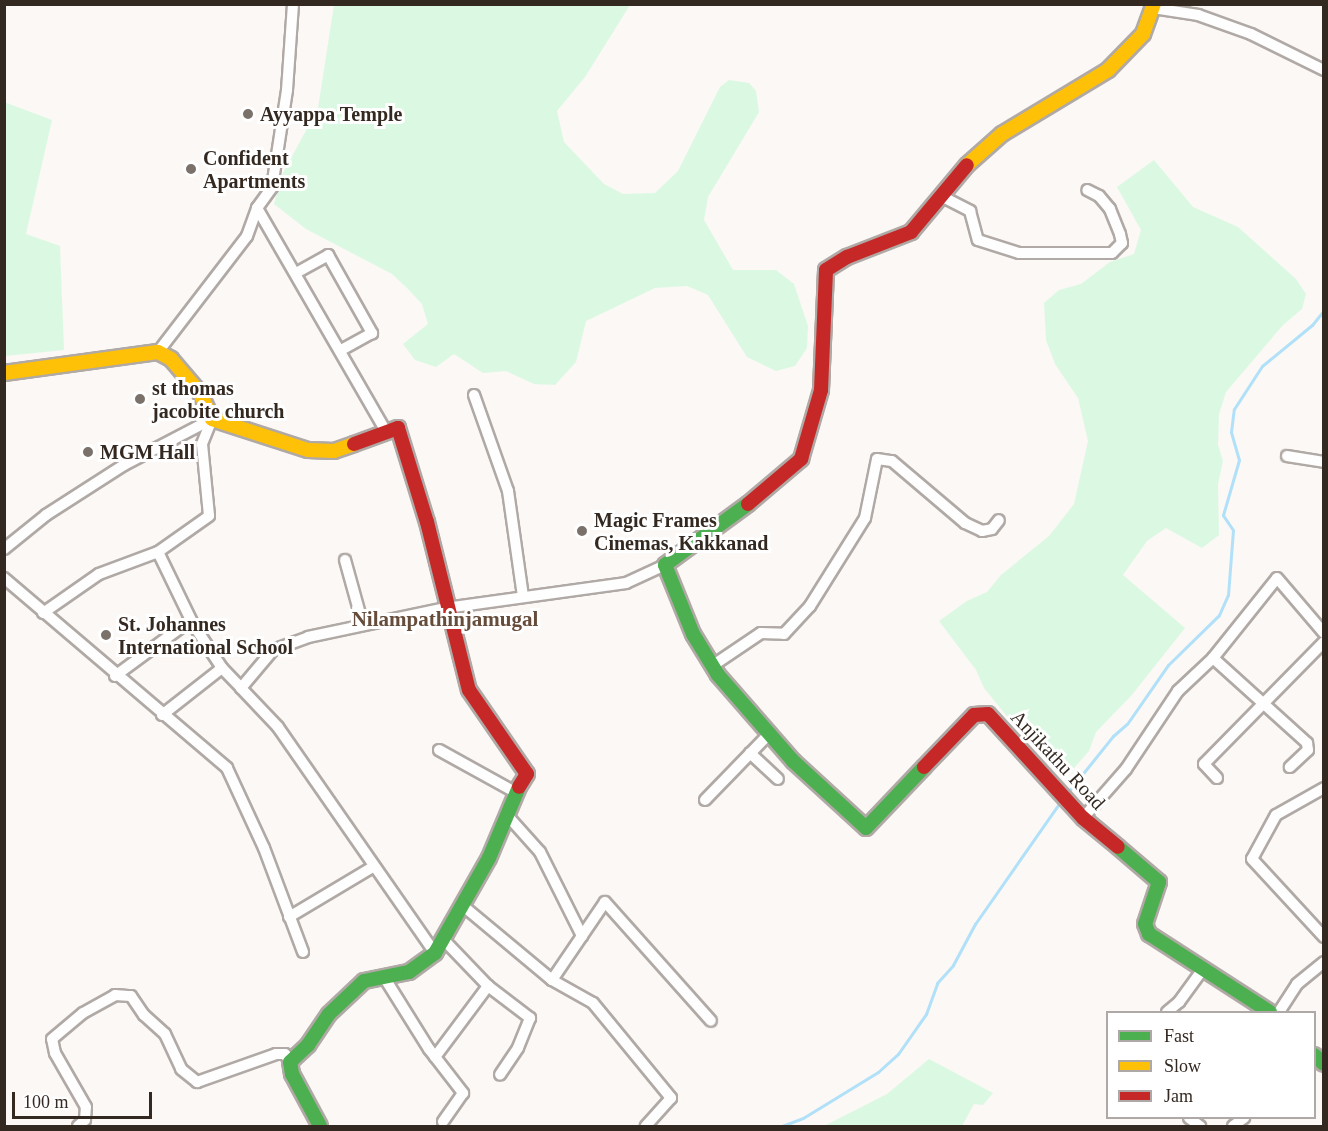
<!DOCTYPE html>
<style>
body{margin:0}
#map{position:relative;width:1328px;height:1131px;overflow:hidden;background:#fbf8f5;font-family:Georgia,serif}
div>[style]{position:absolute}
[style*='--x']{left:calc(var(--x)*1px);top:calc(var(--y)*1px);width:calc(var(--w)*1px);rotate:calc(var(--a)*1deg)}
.green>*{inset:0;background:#dbf9e2}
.stream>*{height:3px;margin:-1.5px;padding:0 1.5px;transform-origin:1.5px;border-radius:1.5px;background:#b1e0f9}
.roads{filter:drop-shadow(2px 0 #b0a9a5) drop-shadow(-2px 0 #b0a9a5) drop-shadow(0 2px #b0a9a5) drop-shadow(0 -2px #b0a9a5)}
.street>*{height:10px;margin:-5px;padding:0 5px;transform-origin:5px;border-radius:5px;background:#fefefe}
.fast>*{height:14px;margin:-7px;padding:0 7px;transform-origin:7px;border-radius:7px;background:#4caf50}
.slow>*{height:14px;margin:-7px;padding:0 7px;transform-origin:7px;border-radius:7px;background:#ffc107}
.jam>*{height:14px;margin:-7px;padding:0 7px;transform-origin:7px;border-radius:7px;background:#c62828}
.dots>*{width:16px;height:16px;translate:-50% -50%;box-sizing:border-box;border:3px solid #fff;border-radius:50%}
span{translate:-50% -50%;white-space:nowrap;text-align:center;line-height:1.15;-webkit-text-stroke:6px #fff;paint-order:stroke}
.poi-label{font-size:20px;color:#342921;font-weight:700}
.left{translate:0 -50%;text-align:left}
.street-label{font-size:20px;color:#342921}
.neighbourhood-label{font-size:21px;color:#664d3b;font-weight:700}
.frame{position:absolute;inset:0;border:6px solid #342921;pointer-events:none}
.legend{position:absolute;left:1106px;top:1011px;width:210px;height:108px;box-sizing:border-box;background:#fff;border:2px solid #aea9a6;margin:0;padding:8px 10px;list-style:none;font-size:18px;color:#342921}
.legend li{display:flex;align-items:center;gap:12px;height:30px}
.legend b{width:30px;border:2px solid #aea9a6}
.scale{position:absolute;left:12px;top:1092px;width:140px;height:27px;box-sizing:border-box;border:3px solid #342921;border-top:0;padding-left:8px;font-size:18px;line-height:21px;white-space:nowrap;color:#342921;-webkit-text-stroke:4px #fff;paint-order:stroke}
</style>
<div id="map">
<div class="green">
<i style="clip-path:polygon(334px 5px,630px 5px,585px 77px,557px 111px,564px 142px,604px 184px,623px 194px,655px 193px,678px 171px,720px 87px,729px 80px,749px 83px,756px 91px,759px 112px,708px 197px,704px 220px,733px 270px,776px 270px,794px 284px,808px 326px,807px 348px,795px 366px,776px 371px,747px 357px,708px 295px,687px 286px,655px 288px,586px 321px,576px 362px,555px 385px,534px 384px,506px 371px,483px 373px,454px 354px,436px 367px,415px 360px,403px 344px,428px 324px,422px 304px,407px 288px,392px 274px,306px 229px,274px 204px,282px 175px,318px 108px)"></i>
<i style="clip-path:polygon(4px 102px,52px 120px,26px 234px,60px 246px,64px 350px,5px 356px)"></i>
<i style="clip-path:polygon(1154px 160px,1193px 207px,1238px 227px,1296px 279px,1306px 294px,1302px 309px,1283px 325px,1226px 392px,1219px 414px,1218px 445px,1223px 461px,1218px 484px,1219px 535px,1202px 548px,1166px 528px,1147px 541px,1123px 575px,1185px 628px,1131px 696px,1096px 732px,1089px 751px,1067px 776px,1027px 741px,984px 688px,976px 670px,939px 621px,967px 601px,987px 592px,1001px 575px,1049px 536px,1074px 504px,1088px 441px,1078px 398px,1055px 364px,1046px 340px,1044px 303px,1059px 290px,1081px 284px,1110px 262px,1134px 254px,1141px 230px,1117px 187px)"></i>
<i style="clip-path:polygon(929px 1059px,993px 1093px,983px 1105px,974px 1104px,962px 1126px,824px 1126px,887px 1094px)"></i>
</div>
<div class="stream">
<i style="--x:1068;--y:792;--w:72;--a:-51.2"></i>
<i style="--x:1113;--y:736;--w:18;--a:-41"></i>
<i style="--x:1127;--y:724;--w:72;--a:-55.2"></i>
<i style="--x:1168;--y:665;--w:71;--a:-44.4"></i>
<i style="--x:1219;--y:615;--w:22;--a:-66"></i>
<i style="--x:1228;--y:595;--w:65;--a:-85.6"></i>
<i style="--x:1233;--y:530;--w:18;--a:-124"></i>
<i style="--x:1223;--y:515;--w:57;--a:-73.8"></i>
<i style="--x:1239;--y:460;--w:29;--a:-106"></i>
<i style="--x:1231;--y:432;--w:23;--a:-83"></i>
<i style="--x:1234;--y:409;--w:51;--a:-56.9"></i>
<i style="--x:1262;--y:366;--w:65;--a:-39.4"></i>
<i style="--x:1312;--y:325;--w:19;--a:-51"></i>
<i style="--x:782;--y:1126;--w:22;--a:-21"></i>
<i style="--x:803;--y:1118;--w:88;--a:-31.5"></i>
<i style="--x:878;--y:1072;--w:27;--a:-42"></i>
<i style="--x:898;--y:1054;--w:49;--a:-55"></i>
<i style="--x:926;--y:1014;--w:33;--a:-70"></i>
<i style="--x:937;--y:983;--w:24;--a:-48"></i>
<i style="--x:953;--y:965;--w:47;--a:-61.8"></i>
<i style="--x:975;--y:924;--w:149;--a:-55.1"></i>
</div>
<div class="roads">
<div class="street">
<i style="--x:1153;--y:8;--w:46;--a:8.8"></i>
<i style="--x:1198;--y:15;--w:56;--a:19.7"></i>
<i style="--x:1251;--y:34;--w:81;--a:26.3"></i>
<i style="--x:941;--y:196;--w:33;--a:27"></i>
<i style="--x:970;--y:211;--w:30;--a:75"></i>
<i style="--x:978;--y:240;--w:43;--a:17.6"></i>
<i style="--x:1019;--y:253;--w:93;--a:0"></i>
<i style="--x:1112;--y:253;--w:14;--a:-45"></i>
<i style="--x:1122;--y:243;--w:9;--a:-103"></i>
<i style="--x:1120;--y:234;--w:27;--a:-112"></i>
<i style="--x:1110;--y:209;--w:17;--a:-130"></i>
<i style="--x:1099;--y:196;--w:13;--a:-153"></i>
<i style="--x:257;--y:208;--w:256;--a:60"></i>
<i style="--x:296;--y:273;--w:37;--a:-29"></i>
<i style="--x:328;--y:255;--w:90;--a:60.6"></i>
<i style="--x:372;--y:333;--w:35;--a:151"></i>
<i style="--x:158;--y:352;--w:146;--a:-52.5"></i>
<i style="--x:247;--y:236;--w:30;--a:-70"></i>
<i style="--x:257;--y:208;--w:26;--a:-54"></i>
<i style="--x:272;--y:187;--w:98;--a:-81.2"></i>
<i style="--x:287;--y:90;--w:86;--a:-86"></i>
<i style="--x:474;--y:395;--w:102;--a:70.5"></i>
<i style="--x:508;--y:491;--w:107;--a:81.9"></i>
<i style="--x:212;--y:419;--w:27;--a:112"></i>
<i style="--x:202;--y:444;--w:72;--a:84.4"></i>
<i style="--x:209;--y:516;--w:62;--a:144.8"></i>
<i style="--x:158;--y:552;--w:80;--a:64.1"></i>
<i style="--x:193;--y:624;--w:53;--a:56.6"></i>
<i style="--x:222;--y:668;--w:28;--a:46"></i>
<i style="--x:1287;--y:456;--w:37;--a:9"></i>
<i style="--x:4;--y:549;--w:54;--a:-39"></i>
<i style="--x:46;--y:515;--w:93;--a:-32.7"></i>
<i style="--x:124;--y:465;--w:99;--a:-27.6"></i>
<i style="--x:345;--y:560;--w:67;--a:74.5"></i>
<i style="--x:4;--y:578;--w:293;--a:40.4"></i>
<i style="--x:227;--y:768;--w:88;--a:65.2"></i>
<i style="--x:264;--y:848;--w:111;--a:69.4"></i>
<i style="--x:43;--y:613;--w:68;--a:-34.9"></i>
<i style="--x:99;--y:574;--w:63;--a:-20.4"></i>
<i style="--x:1213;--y:658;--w:102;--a:-51.3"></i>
<i style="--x:1277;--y:578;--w:72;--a:49.5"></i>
<i style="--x:712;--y:666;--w:59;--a:-34"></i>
<i style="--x:761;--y:633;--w:23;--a:2"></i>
<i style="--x:784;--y:634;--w:38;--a:-47"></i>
<i style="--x:810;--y:606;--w:104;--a:-58"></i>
<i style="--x:865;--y:518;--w:60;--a:-78.5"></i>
<i style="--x:877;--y:459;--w:15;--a:8"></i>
<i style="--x:892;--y:461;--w:96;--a:40.3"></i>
<i style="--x:965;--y:523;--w:19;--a:25"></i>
<i style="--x:982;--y:531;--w:10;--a:-11"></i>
<i style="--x:992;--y:529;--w:11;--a:-52"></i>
<i style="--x:115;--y:676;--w:94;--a:-36.4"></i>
<i style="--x:162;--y:715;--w:76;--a:-38.1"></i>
<i style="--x:439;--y:750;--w:87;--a:28.9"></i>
<i style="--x:750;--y:753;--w:38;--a:43"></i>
<i style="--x:1217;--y:778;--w:19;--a:-133"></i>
<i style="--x:1204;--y:764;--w:171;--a:-45.5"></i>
<i style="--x:1324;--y:788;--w:55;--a:150.6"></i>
<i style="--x:1276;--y:815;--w:50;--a:118.6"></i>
<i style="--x:1252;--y:859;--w:106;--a:47.3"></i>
<i style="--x:705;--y:800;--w:92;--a:-45.9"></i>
<i style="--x:506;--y:814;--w:51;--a:48.2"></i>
<i style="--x:540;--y:852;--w:94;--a:63.4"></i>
<i style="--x:1083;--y:818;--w:65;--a:-48.7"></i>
<i style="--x:1126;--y:769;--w:94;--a:-56.3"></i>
<i style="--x:1178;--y:691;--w:48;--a:-43.3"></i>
<i style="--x:1213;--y:658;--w:127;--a:42.1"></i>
<i style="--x:1307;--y:743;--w:7;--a:82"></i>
<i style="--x:1308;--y:750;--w:25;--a:137"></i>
<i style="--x:462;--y:905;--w:117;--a:39.8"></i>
<i style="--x:552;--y:980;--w:47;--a:29.3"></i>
<i style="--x:593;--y:1003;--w:123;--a:50.6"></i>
<i style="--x:671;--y:1098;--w:38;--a:132"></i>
<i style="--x:289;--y:917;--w:98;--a:-30.8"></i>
<i style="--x:442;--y:938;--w:66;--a:46.2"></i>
<i style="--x:488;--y:986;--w:53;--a:37.3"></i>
<i style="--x:530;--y:1018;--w:32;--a:112"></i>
<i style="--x:518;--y:1048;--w:32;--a:124"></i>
<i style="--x:435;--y:953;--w:275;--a:-124.8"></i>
<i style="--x:278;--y:727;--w:54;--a:-133.5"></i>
<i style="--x:241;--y:688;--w:50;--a:-49.9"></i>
<i style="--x:273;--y:650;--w:37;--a:-20"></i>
<i style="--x:308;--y:637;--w:141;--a:-11.9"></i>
<i style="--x:446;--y:608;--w:182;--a:-7.9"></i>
<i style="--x:626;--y:583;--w:43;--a:-24.8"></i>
<i style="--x:384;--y:977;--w:85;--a:58"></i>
<i style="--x:429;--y:1049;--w:56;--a:52.3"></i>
<i style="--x:463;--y:1093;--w:35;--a:125"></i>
<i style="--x:552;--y:980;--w:94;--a:-55.8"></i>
<i style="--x:605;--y:902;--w:159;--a:48.3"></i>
<i style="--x:1167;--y:1012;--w:16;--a:-40"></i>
<i style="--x:1179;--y:1002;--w:39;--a:-54"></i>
<i style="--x:1279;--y:1012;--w:33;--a:-57"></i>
<i style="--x:1297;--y:984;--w:35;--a:-39"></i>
<i style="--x:435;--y:1057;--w:89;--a:-53.3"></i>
<i style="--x:1189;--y:1118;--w:14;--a:36"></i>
<i style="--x:78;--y:1126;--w:9;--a:-41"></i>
<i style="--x:85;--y:1120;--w:13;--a:-86"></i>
<i style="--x:86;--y:1107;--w:62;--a:-119.9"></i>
<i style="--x:55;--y:1053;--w:14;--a:-102"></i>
<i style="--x:52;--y:1039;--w:40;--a:-40"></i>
<i style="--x:83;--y:1013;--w:37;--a:-29"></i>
<i style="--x:115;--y:995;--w:16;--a:4"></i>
<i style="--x:131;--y:996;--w:23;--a:56"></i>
<i style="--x:144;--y:1015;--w:28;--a:42"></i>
<i style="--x:165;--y:1034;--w:38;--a:65"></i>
<i style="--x:181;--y:1069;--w:21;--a:39"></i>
<i style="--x:197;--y:1082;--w:84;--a:-19.5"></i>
<i style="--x:276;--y:1054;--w:9;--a:0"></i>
<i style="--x:285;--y:1054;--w:9;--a:58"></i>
<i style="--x:1233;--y:1126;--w:14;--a:-36"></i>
</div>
<div class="fast">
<i style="--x:748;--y:504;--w:103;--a:143.7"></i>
<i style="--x:665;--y:565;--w:74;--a:67.9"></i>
<i style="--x:693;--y:634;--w:48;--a:58.6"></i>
<i style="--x:718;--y:675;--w:114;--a:48.9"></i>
<i style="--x:793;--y:761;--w:99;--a:42.5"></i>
<i style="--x:866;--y:828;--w:84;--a:-46.4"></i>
<i style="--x:1118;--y:847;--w:54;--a:40.5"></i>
<i style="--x:1159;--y:882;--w:44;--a:108.4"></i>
<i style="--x:1145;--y:924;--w:11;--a:68"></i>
<i style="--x:1149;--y:934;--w:144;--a:32.8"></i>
<i style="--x:1314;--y:1055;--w:13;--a:42"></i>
<i style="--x:320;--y:1126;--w:59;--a:-118.3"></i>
<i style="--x:292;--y:1074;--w:12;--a:-99"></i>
<i style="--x:290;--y:1062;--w:25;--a:-43"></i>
<i style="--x:308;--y:1045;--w:37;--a:-56"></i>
<i style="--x:329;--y:1014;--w:48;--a:-43.3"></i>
<i style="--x:364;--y:981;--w:46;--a:-11.3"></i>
<i style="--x:409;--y:972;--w:32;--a:-36"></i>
<i style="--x:435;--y:953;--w:109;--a:-60.4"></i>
<i style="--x:489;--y:858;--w:77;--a:-67.1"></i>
</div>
<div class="slow">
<i style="--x:967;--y:165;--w:47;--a:-41.5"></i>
<i style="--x:1002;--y:134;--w:124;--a:-31.1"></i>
<i style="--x:1108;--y:70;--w:50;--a:-45.8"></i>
<i style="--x:1143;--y:34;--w:32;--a:-70"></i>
<i style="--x:4;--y:373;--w:155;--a:-7.8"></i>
<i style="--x:158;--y:352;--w:15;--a:28"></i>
<i style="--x:171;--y:359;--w:45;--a:49.5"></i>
<i style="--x:200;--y:393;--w:29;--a:65"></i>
<i style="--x:212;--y:419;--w:101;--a:17.9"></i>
<i style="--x:308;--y:450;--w:26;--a:2"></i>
<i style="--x:334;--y:451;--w:21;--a:-19"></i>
</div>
<div class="jam">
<i style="--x:354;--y:444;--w:47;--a:-20"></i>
<i style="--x:398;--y:428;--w:98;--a:72.9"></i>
<i style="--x:427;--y:522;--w:173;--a:76"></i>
<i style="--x:469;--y:690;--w:102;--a:55.4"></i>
<i style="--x:527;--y:774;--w:15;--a:122"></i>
<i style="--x:748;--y:504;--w:70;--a:-40.3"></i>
<i style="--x:801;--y:459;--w:72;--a:-73.8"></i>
<i style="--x:821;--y:390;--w:120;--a:-87.6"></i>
<i style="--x:826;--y:270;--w:25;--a:-32"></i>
<i style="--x:847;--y:257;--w:69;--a:-21.3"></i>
<i style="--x:911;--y:232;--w:87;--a:-50.1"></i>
<i style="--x:924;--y:767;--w:72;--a:-46.1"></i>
<i style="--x:974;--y:715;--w:14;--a:-4"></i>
<i style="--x:988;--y:714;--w:141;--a:47.6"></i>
<i style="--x:1083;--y:818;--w:45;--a:39.6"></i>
</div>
</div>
<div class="dots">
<i style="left:248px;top:114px;background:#7a716b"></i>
<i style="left:191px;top:169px;background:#7a716b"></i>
<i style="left:140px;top:399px;background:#7a716b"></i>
<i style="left:88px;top:452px;background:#7a716b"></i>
<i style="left:582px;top:531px;background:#7a716b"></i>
<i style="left:106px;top:635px;background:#7a716b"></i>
</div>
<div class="poi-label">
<span class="left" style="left:260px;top:114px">Ayyappa Temple</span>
<span class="left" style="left:203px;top:170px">Confident<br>Apartments</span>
<span class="left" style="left:152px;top:400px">st thomas<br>jacobite church</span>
<span class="left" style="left:100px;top:452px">MGM Hall</span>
<span class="left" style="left:594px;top:532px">Magic Frames<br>Cinemas, Kakkanad</span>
<span class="left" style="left:118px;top:636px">St. Johannes<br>International School</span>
</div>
<div class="street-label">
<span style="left:1058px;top:760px;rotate:47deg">Anjikathu Road</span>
</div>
<div class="neighbourhood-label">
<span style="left:445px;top:619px">Nilampathinjamugal</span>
</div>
<div class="frame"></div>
<ul class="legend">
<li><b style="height:8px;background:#4caf50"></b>Fast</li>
<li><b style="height:8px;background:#ffc107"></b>Slow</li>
<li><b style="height:8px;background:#c62828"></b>Jam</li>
</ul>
<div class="scale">100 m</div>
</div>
